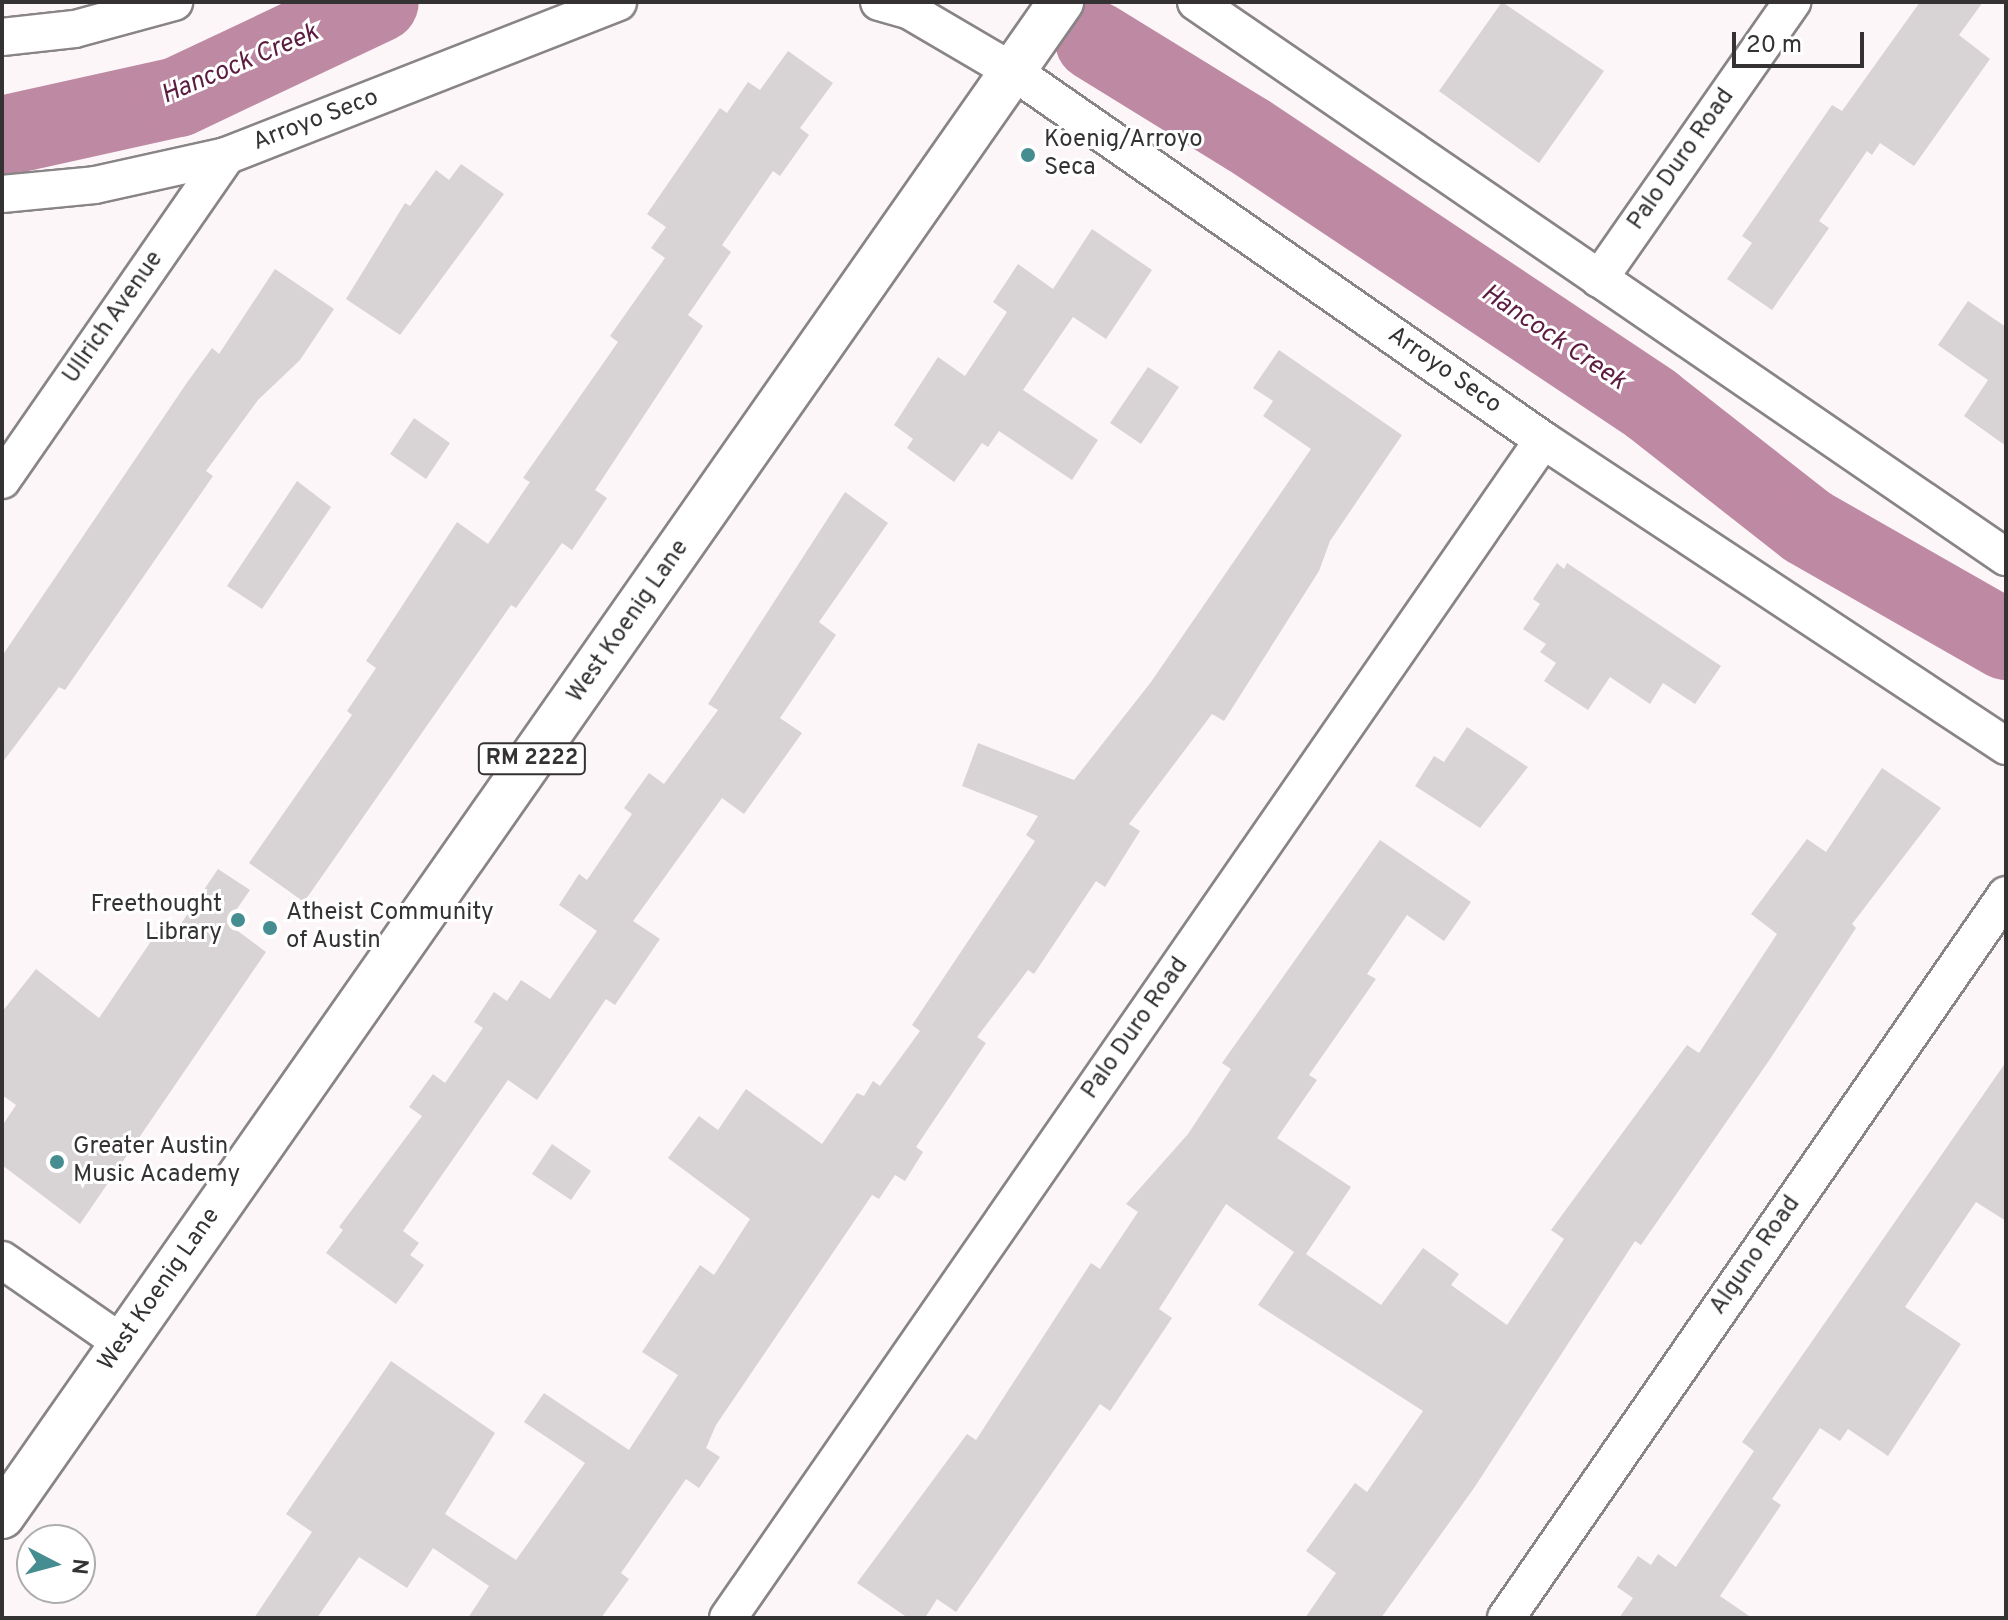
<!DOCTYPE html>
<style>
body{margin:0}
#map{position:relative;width:2008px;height:1620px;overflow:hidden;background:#fcf6f9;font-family:Overpass,sans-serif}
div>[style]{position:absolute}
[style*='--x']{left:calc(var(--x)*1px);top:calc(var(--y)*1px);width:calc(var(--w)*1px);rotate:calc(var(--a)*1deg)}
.river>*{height:80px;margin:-40px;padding:0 40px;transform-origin:40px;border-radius:40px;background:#be89a2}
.building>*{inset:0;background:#d8d3d5}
.roads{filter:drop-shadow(2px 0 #898486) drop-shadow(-2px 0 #898486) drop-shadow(0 2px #898486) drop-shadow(0 -2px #898486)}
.street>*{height:36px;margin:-18px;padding:0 18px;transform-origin:18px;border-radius:18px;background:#fff}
.primary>*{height:44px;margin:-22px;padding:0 22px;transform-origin:22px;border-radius:22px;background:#fff}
.dots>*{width:22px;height:22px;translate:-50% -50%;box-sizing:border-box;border:4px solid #fff;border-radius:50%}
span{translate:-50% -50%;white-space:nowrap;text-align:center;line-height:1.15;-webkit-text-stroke:6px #fff;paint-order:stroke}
.shield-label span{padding:2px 6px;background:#fff;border:2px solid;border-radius:6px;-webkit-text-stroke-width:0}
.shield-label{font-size:22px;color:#343233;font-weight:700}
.street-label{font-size:24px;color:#343233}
.poi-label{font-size:24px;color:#343233}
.left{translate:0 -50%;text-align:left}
.right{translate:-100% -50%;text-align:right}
.water-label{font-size:26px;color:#5c1c40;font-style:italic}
.frame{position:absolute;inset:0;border:4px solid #343233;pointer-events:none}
.north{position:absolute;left:16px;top:1524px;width:80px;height:80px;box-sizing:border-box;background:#fff;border:2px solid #aeadad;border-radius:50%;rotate:96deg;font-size:22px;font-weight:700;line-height:32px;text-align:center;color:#343233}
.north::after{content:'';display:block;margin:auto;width:28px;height:36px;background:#458d90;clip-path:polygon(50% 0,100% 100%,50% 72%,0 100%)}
.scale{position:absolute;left:1732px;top:32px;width:132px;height:36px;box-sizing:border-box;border:4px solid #343233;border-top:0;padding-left:10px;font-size:24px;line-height:28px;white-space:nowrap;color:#343233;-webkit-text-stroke:6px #fff;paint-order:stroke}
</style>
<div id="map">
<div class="river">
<i style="--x:1095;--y:41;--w:180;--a:31.6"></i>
<i style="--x:1248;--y:135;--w:485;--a:33.7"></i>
<i style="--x:1651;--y:404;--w:199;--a:38.1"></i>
<i style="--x:1808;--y:527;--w:228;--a:29.7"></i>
<i style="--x:2;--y:136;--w:180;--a:-12.5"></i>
<i style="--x:178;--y:97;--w:222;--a:-25.3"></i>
</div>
<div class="building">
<i style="clip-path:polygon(1502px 2px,1604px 71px,1539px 163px,1439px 91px)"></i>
<i style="clip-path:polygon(1920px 2px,1983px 2px,1959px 35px,1990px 59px,1914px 166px,1880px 143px,1872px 155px,1867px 151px,1819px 221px,1829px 228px,1772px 310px,1727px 279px,1752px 243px,1742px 236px,1832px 105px,1842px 111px)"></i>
<i style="clip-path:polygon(788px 51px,833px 83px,800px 128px,809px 135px,780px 176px,773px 171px,722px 245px,731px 252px,688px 315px,703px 326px,595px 490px,607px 498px,572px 550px,562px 543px,516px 608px,511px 605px,304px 902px,249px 863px,352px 715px,347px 711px,376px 668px,366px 661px,457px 522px,488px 544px,530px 482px,523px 478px,618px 342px,610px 336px,665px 258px,651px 248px,666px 227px,647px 214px,720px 108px,727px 113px,748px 82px,760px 90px)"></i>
<i style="clip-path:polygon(461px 164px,504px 194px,400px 335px,346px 299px,405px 203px,410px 206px,436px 170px,449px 180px)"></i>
<i style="clip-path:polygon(1092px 229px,1152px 270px,1106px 339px,1073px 317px,1023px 390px,1098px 440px,1072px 480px,999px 431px,988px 447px,982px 443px,954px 482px,907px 448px,913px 439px,894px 425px,938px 357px,965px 376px,1007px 312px,993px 302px,1018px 264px,1053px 289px)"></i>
<i style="clip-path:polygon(275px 269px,334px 309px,300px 360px,258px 400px,206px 471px,213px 476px,65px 690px,59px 687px,2px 763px,2px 656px,186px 384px,212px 348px,219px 354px)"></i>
<i style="clip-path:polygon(1968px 301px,2006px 327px,2006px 446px,1964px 416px,1988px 380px,1938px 345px)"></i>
<i style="clip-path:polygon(1279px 350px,1402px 435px,1330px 541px,1319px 571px,1224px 721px,1212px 714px,1129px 824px,1140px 831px,1105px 887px,1096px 881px,1034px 974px,1028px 970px,977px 1037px,986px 1043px,916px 1147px,923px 1152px,905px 1181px,895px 1175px,879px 1199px,872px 1195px,716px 1425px,706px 1448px,720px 1457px,699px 1488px,686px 1479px,621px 1573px,629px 1579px,601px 1618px,468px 1618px,489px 1586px,433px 1548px,407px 1588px,359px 1557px,317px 1618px,254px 1618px,312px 1532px,286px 1514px,391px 1361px,495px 1433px,445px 1514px,516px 1560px,585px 1463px,524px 1422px,544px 1393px,629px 1450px,678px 1375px,642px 1352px,700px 1265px,714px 1275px,750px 1219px,668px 1158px,699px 1116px,718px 1130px,746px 1089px,822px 1144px,857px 1093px,864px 1096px,873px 1081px,880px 1086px,920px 1031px,912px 1025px,1035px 841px,1026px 835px,1038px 816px,962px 786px,978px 743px,1074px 780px,1151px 682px,1311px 449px,1263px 416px,1273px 401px,1253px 388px)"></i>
<i style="clip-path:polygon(1148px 367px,1179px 387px,1141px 444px,1110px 423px)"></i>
<i style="clip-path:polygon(414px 418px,450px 443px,426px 479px,390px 454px)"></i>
<i style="clip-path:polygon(297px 481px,331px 507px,262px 609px,227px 586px)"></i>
<i style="clip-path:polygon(845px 492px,888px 523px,819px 622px,836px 635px,780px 718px,802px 733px,744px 814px,722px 798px,633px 921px,660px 939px,615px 1005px,606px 999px,537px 1100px,508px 1080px,403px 1231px,419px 1243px,410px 1255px,424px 1265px,396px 1304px,326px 1253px,343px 1230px,339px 1227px,422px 1116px,409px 1107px,433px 1074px,445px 1083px,483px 1028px,474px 1022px,494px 992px,507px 1001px,521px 980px,550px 999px,597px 931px,559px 905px,579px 874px,587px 880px,632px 814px,624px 808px,649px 773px,664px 784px,718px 710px,708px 704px)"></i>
<i style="clip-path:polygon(1557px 563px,1564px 569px,1567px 563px,1721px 666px,1695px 704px,1663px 683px,1650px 704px,1610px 677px,1588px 710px,1544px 681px,1556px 663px,1540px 652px,1546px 644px,1523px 629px,1540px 604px,1533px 599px)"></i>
<i style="clip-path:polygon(1467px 727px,1528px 767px,1480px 828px,1415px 786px,1434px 756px,1444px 762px)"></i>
<i style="clip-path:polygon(1882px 768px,1941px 808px,1852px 924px,1856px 928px,1768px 1062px,1641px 1245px,1635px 1241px,1474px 1488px,1381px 1618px,1305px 1618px,1336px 1573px,1306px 1551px,1355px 1483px,1367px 1492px,1423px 1411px,1258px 1305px,1294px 1252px,1226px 1204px,1159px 1309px,1172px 1318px,1110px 1411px,1100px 1404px,956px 1612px,937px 1599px,925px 1618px,908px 1618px,857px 1583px,967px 1434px,976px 1440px,1091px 1263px,1100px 1269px,1138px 1212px,1126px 1204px,1188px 1134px,1231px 1069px,1222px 1063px,1380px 840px,1471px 902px,1444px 941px,1407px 915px,1367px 974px,1376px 979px,1309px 1075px,1317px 1080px,1277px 1138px,1351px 1187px,1306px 1254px,1381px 1305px,1423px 1248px,1459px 1274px,1451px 1285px,1507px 1325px,1564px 1239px,1551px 1230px,1687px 1045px,1699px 1053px,1777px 934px,1751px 914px,1807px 839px,1826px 852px)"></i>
<i style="clip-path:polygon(218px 869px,250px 890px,227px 923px,266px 952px,80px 1224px,2px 1165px,2px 1126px,16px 1105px,2px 1095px,2px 1012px,36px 969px,99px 1018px,160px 928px,172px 937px)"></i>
<i style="clip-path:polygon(2006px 1062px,2006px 1221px,1976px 1202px,1905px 1307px,1961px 1344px,1888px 1456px,1848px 1429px,1840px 1441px,1820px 1428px,1772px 1499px,1781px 1505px,1720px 1596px,1752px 1618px,1619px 1618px,1633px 1598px,1617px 1587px,1638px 1556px,1651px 1565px,1658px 1554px,1676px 1567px,1754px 1451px,1742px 1442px)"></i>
<i style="clip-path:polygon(552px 1144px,591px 1171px,571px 1200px,532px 1174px)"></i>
</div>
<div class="roads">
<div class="street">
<i style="--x:879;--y:2;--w:32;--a:16"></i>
<i style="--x:910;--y:11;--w:121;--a:30.4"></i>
<i style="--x:1014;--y:72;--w:644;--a:34.82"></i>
<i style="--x:1543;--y:440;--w:555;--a:33.46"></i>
<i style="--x:1196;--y:2;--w:982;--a:34.42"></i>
<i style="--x:2;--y:37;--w:73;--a:-6.3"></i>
<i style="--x:75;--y:29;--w:103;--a:-15.3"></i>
<i style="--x:2;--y:194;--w:93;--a:-5.5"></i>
<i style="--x:95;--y:185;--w:134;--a:-12.5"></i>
<i style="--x:226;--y:156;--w:421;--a:-21.4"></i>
<i style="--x:1599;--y:279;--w:338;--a:-55.1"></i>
<i style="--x:2;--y:480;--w:394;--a:-55.3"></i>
<i style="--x:2;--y:1260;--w:146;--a:34.7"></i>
<i style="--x:728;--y:1618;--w:1432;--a:-55.32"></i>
<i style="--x:1506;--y:1618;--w:879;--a:-55.33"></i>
</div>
<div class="primary">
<i style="--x:2;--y:1516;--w:1848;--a:-55.03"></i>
</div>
</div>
<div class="dots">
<i style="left:1028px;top:155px;background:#458d90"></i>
<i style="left:238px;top:920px;background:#458d90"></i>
<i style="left:270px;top:928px;background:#458d90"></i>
<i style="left:57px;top:1162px;background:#458d90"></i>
</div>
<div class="shield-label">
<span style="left:532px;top:759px">RM 2222</span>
</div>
<div class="street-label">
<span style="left:316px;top:121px;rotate:-21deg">Arroyo Seco</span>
<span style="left:1682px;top:160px;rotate:-55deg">Palo Duro Road</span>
<span style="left:114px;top:318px;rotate:-55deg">Ullrich Avenue</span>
<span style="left:1444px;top:371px;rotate:35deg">Arroyo Seco</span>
<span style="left:629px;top:622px;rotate:-55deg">West Koenig Lane</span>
<span style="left:1136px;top:1029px;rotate:-55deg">Palo Duro Road</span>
<span style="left:1756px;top:1256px;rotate:-55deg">Alguno Road</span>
<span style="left:160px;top:1290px;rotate:-55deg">West Koenig Lane</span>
</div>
<div class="poi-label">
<span class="left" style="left:1044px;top:155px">Koenig/Arroyo<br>Seca</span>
<span class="right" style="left:222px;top:920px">Freethought<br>Library</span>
<span class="left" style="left:286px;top:928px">Atheist Community<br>of Austin</span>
<span class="left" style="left:73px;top:1162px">Greater Austin<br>Music Academy</span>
</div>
<div class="water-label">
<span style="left:240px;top:65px;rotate:-23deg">Hancock Creek</span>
<span style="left:1553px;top:338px;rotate:34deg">Hancock Creek</span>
</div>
<div class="frame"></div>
<div class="north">N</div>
<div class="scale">20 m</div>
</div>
